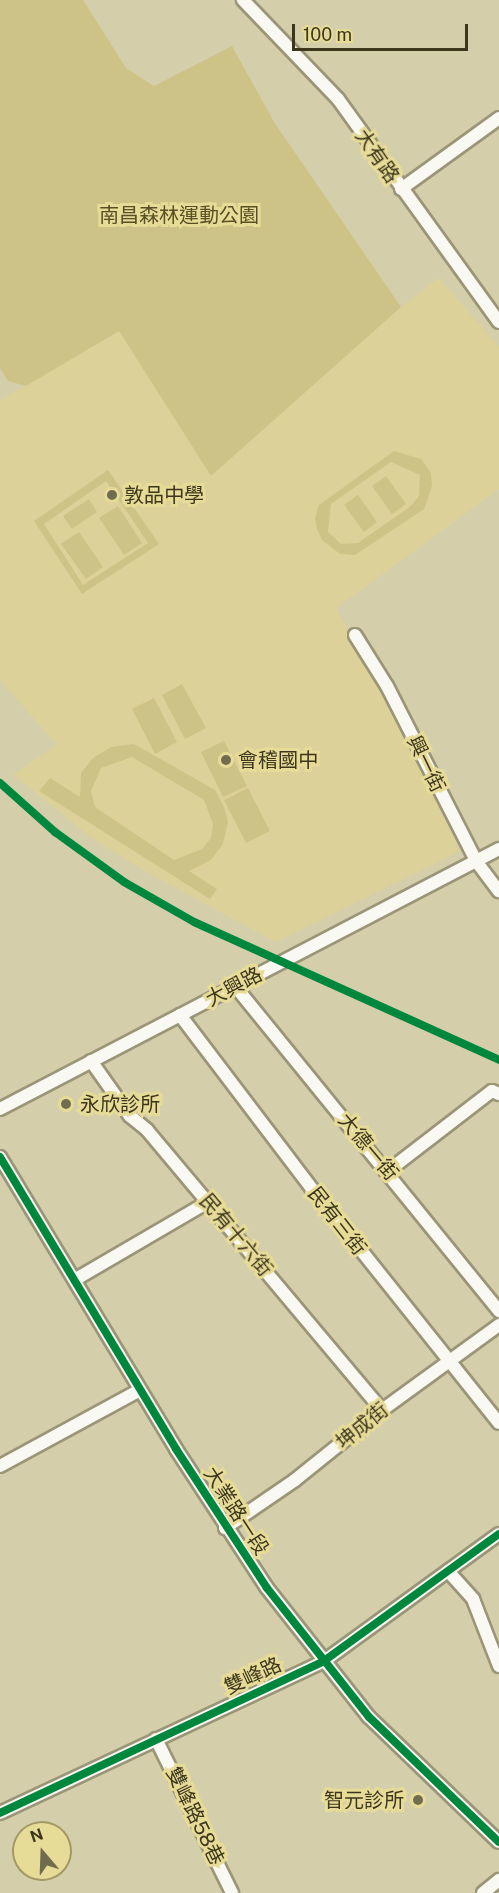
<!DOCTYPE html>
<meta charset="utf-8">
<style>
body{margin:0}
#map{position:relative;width:499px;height:1893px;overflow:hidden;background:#d5ceaa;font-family:"Public Sans","Noto Sans TC",sans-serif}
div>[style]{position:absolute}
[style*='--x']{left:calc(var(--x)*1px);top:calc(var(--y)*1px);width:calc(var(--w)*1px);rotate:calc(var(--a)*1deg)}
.built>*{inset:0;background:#dcd198}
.green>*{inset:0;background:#cec387}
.roads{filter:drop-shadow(2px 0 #9b9578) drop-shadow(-2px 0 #9b9578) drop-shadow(0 2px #9b9578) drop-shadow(0 -2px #9b9578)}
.street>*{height:12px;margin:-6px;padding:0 6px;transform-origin:6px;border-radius:6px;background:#f9f8f2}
.cycleway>*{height:8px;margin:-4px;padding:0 4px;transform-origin:4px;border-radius:4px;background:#00873e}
.dots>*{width:16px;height:16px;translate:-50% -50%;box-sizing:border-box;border:3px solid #e7db98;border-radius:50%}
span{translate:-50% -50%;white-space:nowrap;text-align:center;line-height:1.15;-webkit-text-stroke:6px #e7db98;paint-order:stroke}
.street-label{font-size:20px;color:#3c371c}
.park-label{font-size:20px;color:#585024}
.poi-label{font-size:20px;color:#3c371c}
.left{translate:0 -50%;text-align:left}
.right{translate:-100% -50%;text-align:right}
.north{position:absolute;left:12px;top:1821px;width:60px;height:60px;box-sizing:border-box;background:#e7db98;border:2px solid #a39966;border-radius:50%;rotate:341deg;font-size:16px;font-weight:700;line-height:24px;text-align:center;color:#3c371c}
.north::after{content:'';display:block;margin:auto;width:21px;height:27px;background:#726c4e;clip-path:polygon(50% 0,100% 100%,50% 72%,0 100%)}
.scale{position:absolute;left:292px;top:24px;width:176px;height:27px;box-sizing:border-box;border:3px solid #3c371c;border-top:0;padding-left:8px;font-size:18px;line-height:21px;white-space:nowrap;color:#3c371c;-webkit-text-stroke:4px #e7db98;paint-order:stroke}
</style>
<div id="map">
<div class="built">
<i style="clip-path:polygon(439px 278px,499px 347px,499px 489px,336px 608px,402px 728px,460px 851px,276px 942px,141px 869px,89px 836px,13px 774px,57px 745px,0 680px,0 400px,119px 331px,212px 475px,401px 307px)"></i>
</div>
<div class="green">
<i style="clip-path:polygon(0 0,83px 0,126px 68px,154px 86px,232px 46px,274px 122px,401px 307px,211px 476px,119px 331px,26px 386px,8px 381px,0 368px)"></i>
<i style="clip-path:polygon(evenodd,394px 451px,421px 459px,431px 473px,432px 486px,424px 509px,355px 555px,340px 554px,322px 540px,317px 529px,315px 518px,319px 505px,394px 451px,391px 462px,420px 475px,419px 496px,411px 506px,358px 543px,341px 544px,328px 532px,331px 504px,391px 462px)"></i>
<i style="clip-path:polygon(evenodd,108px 470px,159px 544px,82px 594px,34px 521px,108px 470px,106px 481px,148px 543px,83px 585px,44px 524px,106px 481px)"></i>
<i style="clip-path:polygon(386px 476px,406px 504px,392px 514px,372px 486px)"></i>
<i style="clip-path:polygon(358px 495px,377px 522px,364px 532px,344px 505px)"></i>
<i style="clip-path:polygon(89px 499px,97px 512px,72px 529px,63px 516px)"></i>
<i style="clip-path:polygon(118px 506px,142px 543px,124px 555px,99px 518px)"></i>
<i style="clip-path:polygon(79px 532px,103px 567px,86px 579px,61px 544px)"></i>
<i style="clip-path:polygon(182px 684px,206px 728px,185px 739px,162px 695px)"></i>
<i style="clip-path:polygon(154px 698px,177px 742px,155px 754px,132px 709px)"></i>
<i style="clip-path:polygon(224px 741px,247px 786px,223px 797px,201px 752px)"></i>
<i style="clip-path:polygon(evenodd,134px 744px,215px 790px,224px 807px,228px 822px,223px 844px,211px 860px,189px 871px,217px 889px,210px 899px,39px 791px,50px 778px,80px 797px,81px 773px,93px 758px,111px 747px,134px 744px,132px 757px,204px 800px,213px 824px,211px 838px,202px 849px,174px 860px,95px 807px,91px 791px,101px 768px,132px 757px)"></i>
<i style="clip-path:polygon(248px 788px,270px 831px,246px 843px,224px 800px)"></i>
</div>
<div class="roads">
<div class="street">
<i style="--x:243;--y:0;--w:137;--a:46.2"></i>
<i style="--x:338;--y:99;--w:275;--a:54.2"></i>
<i style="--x:401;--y:189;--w:121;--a:-35.9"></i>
<i style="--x:355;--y:635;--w:60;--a:57.9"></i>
<i style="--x:387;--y:686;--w:196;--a:63"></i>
<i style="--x:476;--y:861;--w:38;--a:53"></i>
<i style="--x:235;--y:986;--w:419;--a:50.9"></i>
<i style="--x:180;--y:1015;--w:220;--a:52.8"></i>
<i style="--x:313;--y:1190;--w:298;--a:51.4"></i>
<i style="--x:91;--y:1061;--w:67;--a:54.7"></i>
<i style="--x:130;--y:1116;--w:22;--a:39"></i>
<i style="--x:147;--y:1130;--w:366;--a:50"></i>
<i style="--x:0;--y:1109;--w:563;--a:-27.52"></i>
<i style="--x:0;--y:1157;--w:341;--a:58.9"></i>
<i style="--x:176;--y:1449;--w:166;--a:56.8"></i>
<i style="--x:267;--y:1588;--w:164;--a:51.7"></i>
<i style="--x:369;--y:1717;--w:180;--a:43.9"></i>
<i style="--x:388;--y:1171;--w:131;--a:-37.6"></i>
<i style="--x:492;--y:1091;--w:8;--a:23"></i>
<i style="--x:76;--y:1279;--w:153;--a:-30.3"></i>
<i style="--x:0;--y:1466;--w:159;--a:-28.5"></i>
<i style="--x:225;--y:1528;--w:85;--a:-34.4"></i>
<i style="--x:295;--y:1480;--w:112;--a:-38.8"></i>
<i style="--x:382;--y:1410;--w:145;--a:-36"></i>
<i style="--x:448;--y:1571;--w:38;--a:48"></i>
<i style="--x:473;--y:1599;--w:72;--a:68.8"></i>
<i style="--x:156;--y:1739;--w:172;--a:63.7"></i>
<i style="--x:0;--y:1813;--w:358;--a:-25.1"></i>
<i style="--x:324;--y:1661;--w:216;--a:-36"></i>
<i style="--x:483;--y:1893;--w:21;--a:-39"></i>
</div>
</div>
<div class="cycleway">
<i style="--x:0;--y:783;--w:74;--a:41.7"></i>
<i style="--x:55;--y:832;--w:85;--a:35.9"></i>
<i style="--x:124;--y:882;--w:81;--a:29.7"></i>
<i style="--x:194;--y:922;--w:335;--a:24.3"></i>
<i style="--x:0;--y:1157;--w:341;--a:58.9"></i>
<i style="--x:176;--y:1449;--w:166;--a:56.8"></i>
<i style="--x:267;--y:1588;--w:164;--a:51.7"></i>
<i style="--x:369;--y:1717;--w:180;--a:43.9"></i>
<i style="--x:0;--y:1813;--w:358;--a:-25.1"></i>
<i style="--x:324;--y:1661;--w:216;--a:-36"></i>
</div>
<div class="dots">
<i style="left:112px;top:495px;background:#726c4e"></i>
<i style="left:226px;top:760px;background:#726c4e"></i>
<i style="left:66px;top:1104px;background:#726c4e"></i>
<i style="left:418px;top:1800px;background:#726c4e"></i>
</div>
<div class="street-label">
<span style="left:377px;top:156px;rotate:55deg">大有路</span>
<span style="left:426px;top:764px;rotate:64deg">興一街</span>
<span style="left:234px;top:987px;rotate:-28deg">大興路</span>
<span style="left:368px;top:1147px;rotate:50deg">大德一街</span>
<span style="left:337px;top:1221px;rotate:52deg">民有三街</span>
<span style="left:236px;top:1235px;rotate:50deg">民有十六街</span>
<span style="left:362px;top:1426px;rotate:-39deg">坤成街</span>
<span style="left:236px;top:1511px;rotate:57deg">大業路一段</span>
<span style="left:253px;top:1676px;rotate:-25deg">雙峰路</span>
<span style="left:195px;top:1816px;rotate:64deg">雙峰路58巷</span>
</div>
<div class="park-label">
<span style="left:179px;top:215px">南昌森林運動公園</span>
</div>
<div class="poi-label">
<span class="left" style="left:124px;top:495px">敦品中學</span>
<span class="left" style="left:238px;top:760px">會稽國中</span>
<span class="left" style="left:80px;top:1104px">永欣診所</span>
<span class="right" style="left:404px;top:1800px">智元診所</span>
</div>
<div class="north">N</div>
<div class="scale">100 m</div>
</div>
